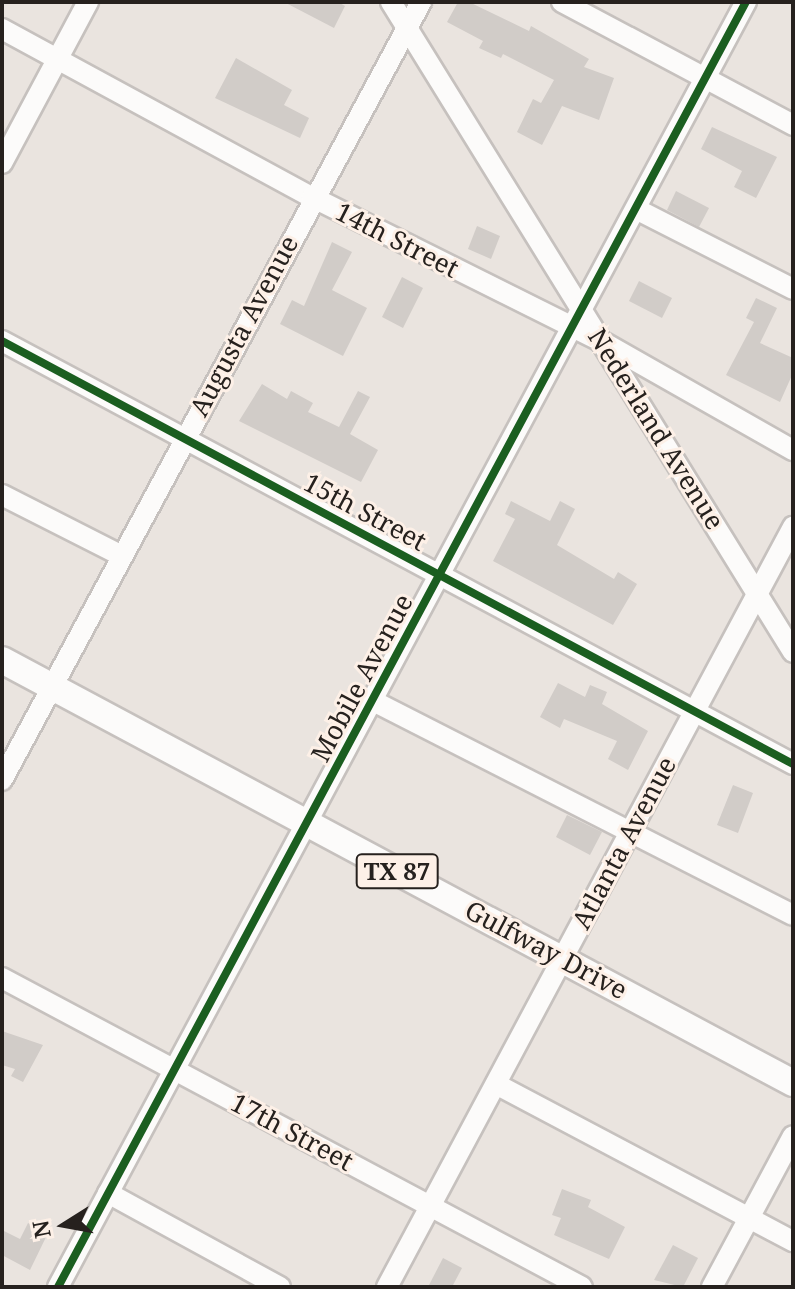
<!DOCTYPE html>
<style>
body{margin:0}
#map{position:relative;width:795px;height:1289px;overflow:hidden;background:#eae4df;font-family:"Noto Serif",serif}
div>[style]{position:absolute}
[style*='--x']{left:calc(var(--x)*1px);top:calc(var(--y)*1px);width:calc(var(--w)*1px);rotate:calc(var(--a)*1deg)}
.building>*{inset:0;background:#d1ccc8}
.roads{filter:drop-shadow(2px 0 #c6c1be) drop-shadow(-2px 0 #c6c1be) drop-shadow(0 2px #c6c1be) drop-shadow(0 -2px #c6c1be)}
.minor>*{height:20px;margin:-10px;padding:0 10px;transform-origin:10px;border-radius:10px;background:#fcfbfa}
.major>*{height:26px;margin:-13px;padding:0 13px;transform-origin:13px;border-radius:13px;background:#fcfbfa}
.cycleway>*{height:8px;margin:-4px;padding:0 4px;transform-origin:4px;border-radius:4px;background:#1b5e20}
span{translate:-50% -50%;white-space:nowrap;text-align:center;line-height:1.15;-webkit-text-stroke:6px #fdf0e7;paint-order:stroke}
.shield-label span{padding:2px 6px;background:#fdf0e7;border:2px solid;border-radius:6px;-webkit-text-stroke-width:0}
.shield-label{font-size:24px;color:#26211e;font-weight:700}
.street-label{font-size:26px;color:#26211e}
.frame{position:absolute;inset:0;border:4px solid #26211e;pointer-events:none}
.north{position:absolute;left:24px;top:1185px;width:80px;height:80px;-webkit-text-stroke:6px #fdf0e7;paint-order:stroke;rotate:259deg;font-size:22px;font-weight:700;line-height:32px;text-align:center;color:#26211e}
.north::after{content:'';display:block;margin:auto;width:28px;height:36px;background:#26211e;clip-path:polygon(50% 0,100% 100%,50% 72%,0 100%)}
</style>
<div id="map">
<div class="building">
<i style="clip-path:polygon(284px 2px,338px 2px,345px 6px,334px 28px)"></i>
<i style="clip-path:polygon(458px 2px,469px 2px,529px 31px,531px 26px,589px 59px,584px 67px,614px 78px,599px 120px,562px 106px,542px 145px,517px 132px,533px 99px,541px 103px,554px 80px,503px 54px,501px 58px,479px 48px,483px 41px,447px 22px)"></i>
<i style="clip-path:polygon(236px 58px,292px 90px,284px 105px,309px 118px,300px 138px,215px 98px)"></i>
<i style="clip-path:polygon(712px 127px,777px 157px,756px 198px,734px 187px,742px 171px,701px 149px)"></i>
<i style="clip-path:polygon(676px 191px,709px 208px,699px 227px,667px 210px)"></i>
<i style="clip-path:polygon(477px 226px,500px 236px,491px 259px,468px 249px)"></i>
<i style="clip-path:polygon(332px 242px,352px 252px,332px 290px,367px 308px,343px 356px,280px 324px,292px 300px,304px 306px)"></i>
<i style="clip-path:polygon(402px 277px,423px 288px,403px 328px,382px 317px)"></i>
<i style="clip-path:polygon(639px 281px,672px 298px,662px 318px,629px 301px)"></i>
<i style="clip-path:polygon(756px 298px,777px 308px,760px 343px,793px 358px,793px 373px,780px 402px,726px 375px,754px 322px,746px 318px)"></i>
<i style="clip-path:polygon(262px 384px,287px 399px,291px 391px,313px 403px,308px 412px,339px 427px,358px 391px,370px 397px,350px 434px,378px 450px,361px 482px,239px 421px)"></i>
<i style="clip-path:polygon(511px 501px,550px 521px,560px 501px,575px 509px,557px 545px,614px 579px,618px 572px,637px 584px,613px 625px,493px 561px,515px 519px,505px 514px)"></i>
<i style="clip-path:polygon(558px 683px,585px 697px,590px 685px,607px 692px,602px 704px,648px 731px,628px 770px,608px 759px,617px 741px,564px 719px,560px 728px,540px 717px)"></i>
<i style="clip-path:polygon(733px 785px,753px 793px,738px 833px,717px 825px)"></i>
<i style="clip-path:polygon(567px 815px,602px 832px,590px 855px,556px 837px)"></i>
<i style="clip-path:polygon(2px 1031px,43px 1045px,23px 1082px,11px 1076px,15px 1069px,2px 1065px)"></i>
<i style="clip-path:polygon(562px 1189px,591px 1200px,588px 1207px,625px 1227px,609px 1259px,554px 1235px,561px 1218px,552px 1215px)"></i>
<i style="clip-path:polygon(28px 1223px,48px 1233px,30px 1270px,2px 1255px,2px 1230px,20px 1239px)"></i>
<i style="clip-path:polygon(673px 1245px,698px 1258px,683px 1287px,654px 1280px)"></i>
<i style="clip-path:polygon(443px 1258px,462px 1268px,452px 1287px,428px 1287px)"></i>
</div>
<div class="roads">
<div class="minor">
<i style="--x:391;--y:2;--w:764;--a:58.26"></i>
<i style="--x:562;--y:2;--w:262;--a:28"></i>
<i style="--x:2;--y:29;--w:353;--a:28.5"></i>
<i style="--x:312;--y:197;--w:321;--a:26.5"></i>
<i style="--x:599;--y:340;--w:223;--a:29.6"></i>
<i style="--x:2;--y:163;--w:183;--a:-61.9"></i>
<i style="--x:636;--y:209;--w:176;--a:27"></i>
<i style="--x:2;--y:341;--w:897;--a:28.14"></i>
<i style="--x:2;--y:495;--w:135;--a:26.9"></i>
<i style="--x:373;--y:701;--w:471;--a:27"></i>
<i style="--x:2;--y:780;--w:884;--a:-61.69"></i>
<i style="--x:2;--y:978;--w:657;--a:28.05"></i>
<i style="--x:496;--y:1084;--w:336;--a:27.9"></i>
<i style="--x:108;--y:1193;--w:196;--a:28.7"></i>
<i style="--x:58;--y:1287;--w:1458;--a:-61.84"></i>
<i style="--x:387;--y:1287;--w:862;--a:-61.89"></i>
<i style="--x:712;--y:1287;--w:171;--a:-61.8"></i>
</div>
<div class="major">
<i style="--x:2;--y:660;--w:897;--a:28.14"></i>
</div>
</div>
<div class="cycleway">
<i style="--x:2;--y:341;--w:897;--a:28.14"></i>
<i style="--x:58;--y:1287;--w:1458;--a:-61.84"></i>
</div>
<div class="shield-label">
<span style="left:397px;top:871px">TX 87</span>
</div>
<div class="street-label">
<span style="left:397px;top:240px;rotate:27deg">14th Street</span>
<span style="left:244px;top:326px;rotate:-62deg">Augusta Avenue</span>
<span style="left:656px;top:429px;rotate:58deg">Nederland Avenue</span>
<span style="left:365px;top:512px;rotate:28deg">15th Street</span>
<span style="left:362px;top:678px;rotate:-62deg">Mobile Avenue</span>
<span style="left:624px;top:843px;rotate:-62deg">Atlanta Avenue</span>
<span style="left:546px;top:950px;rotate:28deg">Gulfway Drive</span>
<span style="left:292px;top:1132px;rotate:28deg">17th Street</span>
</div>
<div class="frame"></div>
<div class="north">N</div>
</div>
